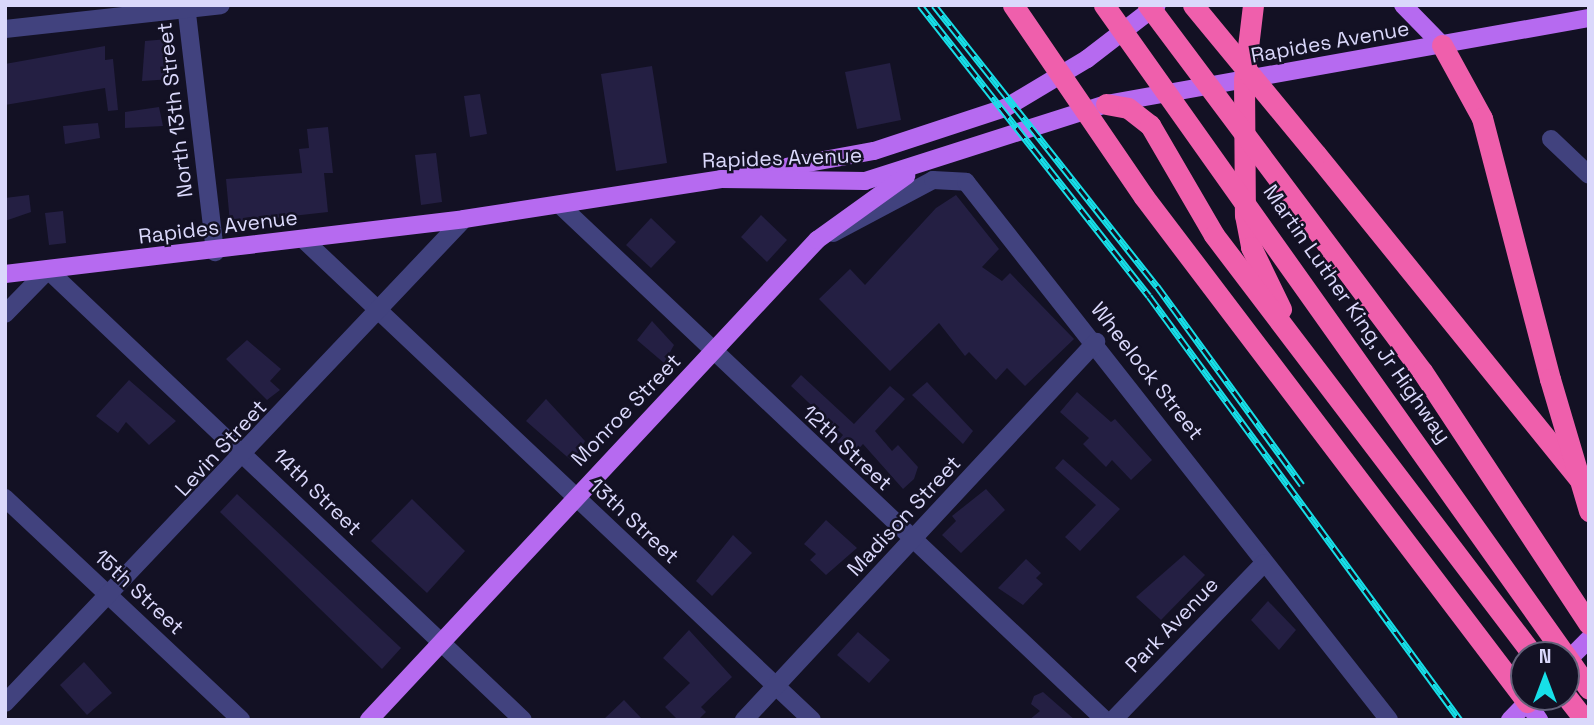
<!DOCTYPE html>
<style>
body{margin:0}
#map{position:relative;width:1594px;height:725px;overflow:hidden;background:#131124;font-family:"Space Grotesk",sans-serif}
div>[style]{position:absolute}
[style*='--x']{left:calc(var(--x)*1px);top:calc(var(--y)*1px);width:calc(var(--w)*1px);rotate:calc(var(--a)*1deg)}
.building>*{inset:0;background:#241f43}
.minor>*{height:18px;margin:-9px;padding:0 9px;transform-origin:9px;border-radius:9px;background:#41427e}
.major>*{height:18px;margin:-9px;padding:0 9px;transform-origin:9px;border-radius:9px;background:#b66af0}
.highway>*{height:21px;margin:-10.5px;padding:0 10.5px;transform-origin:10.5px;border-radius:10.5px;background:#ef5fac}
.rail>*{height:7px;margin-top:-3.5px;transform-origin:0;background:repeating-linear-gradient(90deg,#131124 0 13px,#17dfe8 0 26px);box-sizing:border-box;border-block:2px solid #17dfe8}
.highway-bridge>*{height:21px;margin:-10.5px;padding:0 10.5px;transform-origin:10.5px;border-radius:10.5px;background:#ef5fac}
span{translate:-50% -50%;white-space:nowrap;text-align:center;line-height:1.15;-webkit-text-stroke:5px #131124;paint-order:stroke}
.street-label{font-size:21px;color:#dad8fb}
.frame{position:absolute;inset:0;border:7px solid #dad8fb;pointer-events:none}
.north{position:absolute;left:1510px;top:641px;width:70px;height:70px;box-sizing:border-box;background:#131124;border:2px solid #63617a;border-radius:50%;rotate:0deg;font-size:19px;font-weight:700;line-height:28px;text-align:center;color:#dad8fb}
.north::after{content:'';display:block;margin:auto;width:24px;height:32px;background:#17dfe8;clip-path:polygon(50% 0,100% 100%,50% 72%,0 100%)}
</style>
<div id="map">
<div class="building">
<i style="clip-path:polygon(168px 39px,173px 79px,142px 81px,145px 41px)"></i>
<i style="clip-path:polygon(105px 46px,105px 60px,113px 59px,118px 110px,108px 111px,105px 88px,5px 105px,5px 64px)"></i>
<i style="clip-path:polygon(890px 63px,901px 120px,857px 129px,845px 72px)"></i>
<i style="clip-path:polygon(652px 66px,667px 163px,616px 171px,601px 74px)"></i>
<i style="clip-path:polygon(480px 94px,487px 134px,470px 137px,464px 96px)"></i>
<i style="clip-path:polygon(159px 107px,163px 126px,125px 128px,125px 112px)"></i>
<i style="clip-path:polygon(98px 123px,100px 138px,65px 144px,63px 126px)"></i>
<i style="clip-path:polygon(328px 127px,333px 173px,324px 173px,328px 212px,230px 223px,226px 179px,302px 173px,299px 149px,309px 148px,307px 129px)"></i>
<i style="clip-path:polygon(436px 153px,442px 202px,421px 205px,415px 155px)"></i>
<i style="clip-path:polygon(29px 195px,31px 212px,5px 221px,5px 198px)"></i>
<i style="clip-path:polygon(956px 195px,999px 249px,982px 267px,1002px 281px,1010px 273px,1074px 339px,1025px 386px,1007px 368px,996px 380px,969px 352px,965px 356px,939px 323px,890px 371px,819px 299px,850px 269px,865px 285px,936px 208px)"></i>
<i style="clip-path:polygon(63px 211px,66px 243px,49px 245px,45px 213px)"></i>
<i style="clip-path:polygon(761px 215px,787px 240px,767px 262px,741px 237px)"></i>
<i style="clip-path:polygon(651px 218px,676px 242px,651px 268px,626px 245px)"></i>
<i style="clip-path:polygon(652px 321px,674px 345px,664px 363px,637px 340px)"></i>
<i style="clip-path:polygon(247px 340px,281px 369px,270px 381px,280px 390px,267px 400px,226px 359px)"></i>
<i style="clip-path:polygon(801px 375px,854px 424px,890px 386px,905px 399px,875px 431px,892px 451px,898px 445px,918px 467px,914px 479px,903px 489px,863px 444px,852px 456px,837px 442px,843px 435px,791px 386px)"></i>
<i style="clip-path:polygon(129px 380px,176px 421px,149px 445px,126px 422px,118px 433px,96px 416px)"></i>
<i style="clip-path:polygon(927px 382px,973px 431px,963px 444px,912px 395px)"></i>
<i style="clip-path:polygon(1077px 392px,1111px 422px,1115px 419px,1152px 460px,1131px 480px,1112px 460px,1106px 467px,1083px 444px,1089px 438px,1060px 412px)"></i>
<i style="clip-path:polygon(546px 399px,585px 441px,573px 462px,526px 421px)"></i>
<i style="clip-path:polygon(1063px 459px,1120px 509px,1080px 551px,1065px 537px,1096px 505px,1055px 468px)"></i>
<i style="clip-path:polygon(986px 489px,1005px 510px,961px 553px,942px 535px,956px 521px,952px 516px)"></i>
<i style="clip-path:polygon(237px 494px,401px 648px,382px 669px,220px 512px)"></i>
<i style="clip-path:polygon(412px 499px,465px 551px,427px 593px,371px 541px)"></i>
<i style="clip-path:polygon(826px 520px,857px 548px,826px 575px,810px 560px,816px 554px,804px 544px)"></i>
<i style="clip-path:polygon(733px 535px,752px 553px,712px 596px,696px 581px)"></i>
<i style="clip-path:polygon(1184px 555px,1205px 575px,1161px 620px,1136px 597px)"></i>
<i style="clip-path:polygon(1026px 559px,1041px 573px,1036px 578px,1043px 584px,1023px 605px,998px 588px)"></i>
<i style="clip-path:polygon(1268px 601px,1296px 630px,1279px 650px,1251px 620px)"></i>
<i style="clip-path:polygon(689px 630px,732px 677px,701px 707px,706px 712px,698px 720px,678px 720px,665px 707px,690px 683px,663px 658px)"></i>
<i style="clip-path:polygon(858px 632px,890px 660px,869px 683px,837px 655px)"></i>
<i style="clip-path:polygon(84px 662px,112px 693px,87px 715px,60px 685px)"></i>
<i style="clip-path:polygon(1043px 692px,1075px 720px,1029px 720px,1040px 711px,1031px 704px,1034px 696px)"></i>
<i style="clip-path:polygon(624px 700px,643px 720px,603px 720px)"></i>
</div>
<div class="minor">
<i style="--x:186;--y:5;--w:249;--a:83.3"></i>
<i style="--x:5;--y:29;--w:217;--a:-6.3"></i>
<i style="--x:1551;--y:139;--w:52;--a:43.5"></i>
<i style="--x:561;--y:206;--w:748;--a:43.38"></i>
<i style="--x:833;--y:233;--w:113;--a:-27.9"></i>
<i style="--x:933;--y:180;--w:33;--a:3"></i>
<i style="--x:966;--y:182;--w:684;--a:51.82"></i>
<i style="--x:304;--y:240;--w:699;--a:43.38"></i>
<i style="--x:5;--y:314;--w:62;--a:-45.7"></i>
<i style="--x:48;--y:270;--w:654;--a:43.45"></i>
<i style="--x:5;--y:498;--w:324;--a:43.2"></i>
<i style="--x:5;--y:703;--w:667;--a:-46.52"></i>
<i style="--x:744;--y:720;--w:517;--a:-47.04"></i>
<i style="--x:1113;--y:720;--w:218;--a:-46.1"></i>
</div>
<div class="major">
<i style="--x:1403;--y:5;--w:56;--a:45.7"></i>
<i style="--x:747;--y:174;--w:129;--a:-10.3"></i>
<i style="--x:874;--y:151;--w:138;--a:-18.2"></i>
<i style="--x:1005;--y:108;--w:96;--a:-30.9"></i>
<i style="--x:1087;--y:59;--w:88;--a:-37.6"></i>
<i style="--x:5;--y:274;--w:462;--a:-6.8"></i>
<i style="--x:464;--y:219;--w:260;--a:-8.8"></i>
<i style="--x:721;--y:179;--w:144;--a:0.8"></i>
<i style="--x:865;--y:181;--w:253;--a:-17.7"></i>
<i style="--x:1106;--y:104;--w:491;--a:-10.1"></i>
<i style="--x:1566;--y:662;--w:33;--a:-45"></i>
<i style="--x:1527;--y:702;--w:22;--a:56"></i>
<i style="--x:369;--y:720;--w:657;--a:-46.97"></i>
<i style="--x:817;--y:240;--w:110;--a:-35.7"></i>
<i style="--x:1510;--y:720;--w:32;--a:-46"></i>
</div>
<div class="highway">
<i style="--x:1253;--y:5;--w:76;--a:96.8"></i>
<i style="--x:1244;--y:80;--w:135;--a:89.6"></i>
<i style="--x:1245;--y:215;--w:33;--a:79"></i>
<i style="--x:1251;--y:247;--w:69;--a:64.2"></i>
<i style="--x:1442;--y:45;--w:83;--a:61.3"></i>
<i style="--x:1482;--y:118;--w:270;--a:75.4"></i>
<i style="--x:1106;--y:104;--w:22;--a:10"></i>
<i style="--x:1128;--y:108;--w:28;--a:38"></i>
<i style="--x:1150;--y:125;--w:127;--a:59.8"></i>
<i style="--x:1214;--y:235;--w:527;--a:52.78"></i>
<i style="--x:1316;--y:154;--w:418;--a:51"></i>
<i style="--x:1144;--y:197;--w:634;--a:52.82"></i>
<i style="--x:1566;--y:696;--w:31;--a:52"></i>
</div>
<div class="rail">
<i style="--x:920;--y:5;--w:370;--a:51.8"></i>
<i style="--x:1149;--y:296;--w:526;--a:53.74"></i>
<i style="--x:934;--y:5;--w:359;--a:51.6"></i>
<i style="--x:1157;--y:286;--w:246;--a:53.9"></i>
</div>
<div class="highway-bridge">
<i style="--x:1013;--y:5;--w:232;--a:55.7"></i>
<i style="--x:1104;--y:5;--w:797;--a:54.65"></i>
<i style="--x:1148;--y:5;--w:457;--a:53.2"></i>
<i style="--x:1422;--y:371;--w:303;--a:56.6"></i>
<i style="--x:1193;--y:5;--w:193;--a:50.5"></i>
<i style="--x:1550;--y:379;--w:138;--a:73.5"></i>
<i style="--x:1566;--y:656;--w:40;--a:55.1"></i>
</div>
<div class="street-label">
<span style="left:1330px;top:42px;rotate:-10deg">Rapides Avenue</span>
<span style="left:175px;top:110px;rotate:-97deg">North 13th Street</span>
<span style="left:782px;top:158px;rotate:-2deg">Rapides Avenue</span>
<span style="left:218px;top:227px;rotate:-7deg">Rapides Avenue</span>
<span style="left:1357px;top:314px;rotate:55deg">Martin Luther King, Jr Highway</span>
<span style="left:1147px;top:371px;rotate:52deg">Wheelock Street</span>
<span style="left:626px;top:410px;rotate:-46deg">Monroe Street</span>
<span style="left:221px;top:448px;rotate:-47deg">Levin Street</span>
<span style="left:847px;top:448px;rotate:43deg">12th Street</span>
<span style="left:317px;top:492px;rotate:44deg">14th Street</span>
<span style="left:904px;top:516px;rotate:-47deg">Madison Street</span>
<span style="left:634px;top:521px;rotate:43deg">13th Street</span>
<span style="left:139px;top:592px;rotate:43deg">15th Street</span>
<span style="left:1172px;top:625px;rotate:-46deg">Park Avenue</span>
</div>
<div class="frame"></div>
<div class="north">N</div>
</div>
